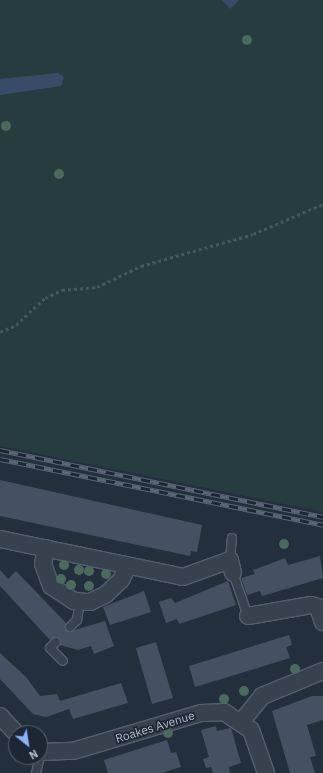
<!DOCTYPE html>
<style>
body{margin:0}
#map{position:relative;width:323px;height:773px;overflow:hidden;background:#242f3e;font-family:"IBM Plex Sans",sans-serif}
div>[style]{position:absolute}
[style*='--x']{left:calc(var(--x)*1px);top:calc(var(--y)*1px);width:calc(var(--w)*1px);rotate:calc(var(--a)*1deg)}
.green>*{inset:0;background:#263c3f}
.water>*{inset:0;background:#394c67}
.building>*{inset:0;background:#455162}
.path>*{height:2.5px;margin-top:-1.25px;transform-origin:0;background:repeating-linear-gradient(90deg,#44595c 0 3px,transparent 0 6px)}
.roads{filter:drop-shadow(1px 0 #565f6c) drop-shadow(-1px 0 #565f6c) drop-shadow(0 1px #565f6c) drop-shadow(0 -1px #565f6c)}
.service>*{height:8px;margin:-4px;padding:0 4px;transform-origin:4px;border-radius:4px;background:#38414e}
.minor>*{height:16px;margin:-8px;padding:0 8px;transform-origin:8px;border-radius:8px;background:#38414e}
.rail>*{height:4.5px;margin-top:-2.25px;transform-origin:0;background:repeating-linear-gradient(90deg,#1d2633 0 9px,#5a6575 0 18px);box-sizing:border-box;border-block:1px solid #5a6575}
.trees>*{width:10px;height:10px;margin:-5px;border-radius:50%;background:#4b6a5d}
span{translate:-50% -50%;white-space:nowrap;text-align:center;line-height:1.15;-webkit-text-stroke:3.5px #1d2633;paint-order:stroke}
.street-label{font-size:12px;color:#b4bcc9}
.north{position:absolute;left:8px;top:725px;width:40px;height:40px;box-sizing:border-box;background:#1d2633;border:1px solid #59626f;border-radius:50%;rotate:150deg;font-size:11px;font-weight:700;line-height:16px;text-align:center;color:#b4bcc9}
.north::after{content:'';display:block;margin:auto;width:14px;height:18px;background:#8ab4f8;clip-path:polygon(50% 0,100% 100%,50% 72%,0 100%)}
</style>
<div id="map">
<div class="green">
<i style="clip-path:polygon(0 0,323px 0,323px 512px,0 446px)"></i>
</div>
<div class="water">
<i style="clip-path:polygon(222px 0,239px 0,230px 9px)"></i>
<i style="clip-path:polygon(58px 73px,64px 77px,61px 86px,0 95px,0 79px)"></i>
</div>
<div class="building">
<i style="clip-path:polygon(0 480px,202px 525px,197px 552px,191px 551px,190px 556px,0 516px)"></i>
<i style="clip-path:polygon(320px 556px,323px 578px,262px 596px,260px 591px,247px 595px,241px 578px,255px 574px,253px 570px,285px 558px,288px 565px)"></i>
<i style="clip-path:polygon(0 570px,8px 579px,16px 571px,66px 623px,68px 632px,105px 621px,114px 646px,94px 654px,91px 646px,78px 650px,60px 645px,58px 637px,50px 640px,0 586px)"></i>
<i style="clip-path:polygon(228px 581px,236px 605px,179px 624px,177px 619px,166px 623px,159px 602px,171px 598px,175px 603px)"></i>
<i style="clip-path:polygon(144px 591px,151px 612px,110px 625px,103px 607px)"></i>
<i style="clip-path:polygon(289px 635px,292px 645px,286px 647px,290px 658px,195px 687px,189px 666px)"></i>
<i style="clip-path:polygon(156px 642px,173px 698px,152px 704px,136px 648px)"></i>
<i style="clip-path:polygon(0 653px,26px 677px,40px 696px,57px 694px,60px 701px,121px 683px,128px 703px,73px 719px,69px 709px,46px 717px,33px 714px,0 679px)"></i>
<i style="clip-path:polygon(312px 696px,323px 696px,323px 720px,307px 725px,316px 756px,310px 757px,315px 773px,290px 773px,272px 711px)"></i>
<i style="clip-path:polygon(216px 726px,217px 731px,231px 728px,241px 763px,229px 767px,230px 773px,213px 773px,211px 767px,206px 768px,203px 759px,209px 757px,201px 730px)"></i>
<i style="clip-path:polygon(167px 740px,171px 753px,176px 752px,181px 767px,162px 773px,108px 773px,104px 760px)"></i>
</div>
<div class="path">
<i style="--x:0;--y:332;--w:17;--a:-24"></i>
<i style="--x:16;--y:325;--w:40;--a:-43"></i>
<i style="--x:45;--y:298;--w:19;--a:-25"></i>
<i style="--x:62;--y:290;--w:35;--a:-5"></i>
<i style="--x:97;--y:287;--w:49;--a:-25.5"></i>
<i style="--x:141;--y:266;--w:116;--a:-15.9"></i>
<i style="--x:253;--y:234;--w:76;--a:-23.2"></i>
</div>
<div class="roads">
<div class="service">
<i style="--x:230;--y:560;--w:22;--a:-85"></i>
<i style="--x:233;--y:573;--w:46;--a:70.8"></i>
<i style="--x:70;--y:627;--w:10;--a:-45"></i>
<i style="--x:77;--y:620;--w:19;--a:-81"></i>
<i style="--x:56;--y:642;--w:8;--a:135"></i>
<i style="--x:50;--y:648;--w:18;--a:45"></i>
<i style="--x:36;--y:773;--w:16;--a:-76"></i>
</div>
<div class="minor">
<i style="--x:0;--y:539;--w:187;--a:11.7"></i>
<i style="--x:183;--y:577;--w:50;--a:-19.9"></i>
<i style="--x:230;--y:560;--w:13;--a:77"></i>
<i style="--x:46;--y:548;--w:16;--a:101"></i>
<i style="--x:43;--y:564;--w:23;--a:70"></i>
<i style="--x:51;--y:586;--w:27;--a:33"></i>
<i style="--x:74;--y:601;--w:16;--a:4"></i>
<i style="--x:90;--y:602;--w:17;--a:-25"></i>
<i style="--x:105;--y:595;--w:22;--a:-43"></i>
<i style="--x:121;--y:580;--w:16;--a:-63"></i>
<i style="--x:248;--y:616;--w:64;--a:-9.9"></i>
<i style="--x:311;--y:605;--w:7;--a:16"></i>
<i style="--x:318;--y:607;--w:16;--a:72"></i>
<i style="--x:0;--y:716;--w:23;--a:47"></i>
<i style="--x:242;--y:721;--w:32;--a:-51"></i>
<i style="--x:262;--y:696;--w:66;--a:-22.3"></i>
<i style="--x:40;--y:752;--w:33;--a:-2"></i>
<i style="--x:73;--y:751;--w:134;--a:-16.5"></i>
<i style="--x:201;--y:713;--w:23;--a:-2"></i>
<i style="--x:224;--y:712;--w:32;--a:34"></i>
<i style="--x:251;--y:730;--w:46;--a:70.8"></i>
</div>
</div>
<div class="rail">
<i style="--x:0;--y:450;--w:330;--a:11.7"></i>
<i style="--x:0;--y:459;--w:330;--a:11.5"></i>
</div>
<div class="trees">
<i style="left:247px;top:40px"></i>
<i style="left:6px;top:126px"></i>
<i style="left:59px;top:174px"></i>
<i style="left:284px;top:544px"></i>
<i style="left:64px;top:565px"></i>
<i style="left:79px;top:570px"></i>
<i style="left:89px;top:571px"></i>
<i style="left:106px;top:574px"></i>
<i style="left:61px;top:579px"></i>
<i style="left:71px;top:585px"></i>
<i style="left:89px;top:586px"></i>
<i style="left:295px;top:669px"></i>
<i style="left:244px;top:691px"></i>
<i style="left:224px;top:699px"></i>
<i style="left:168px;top:733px"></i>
</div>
<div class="street-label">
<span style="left:155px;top:727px;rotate:-17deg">Roakes Avenue</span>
</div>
<div class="north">N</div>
</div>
